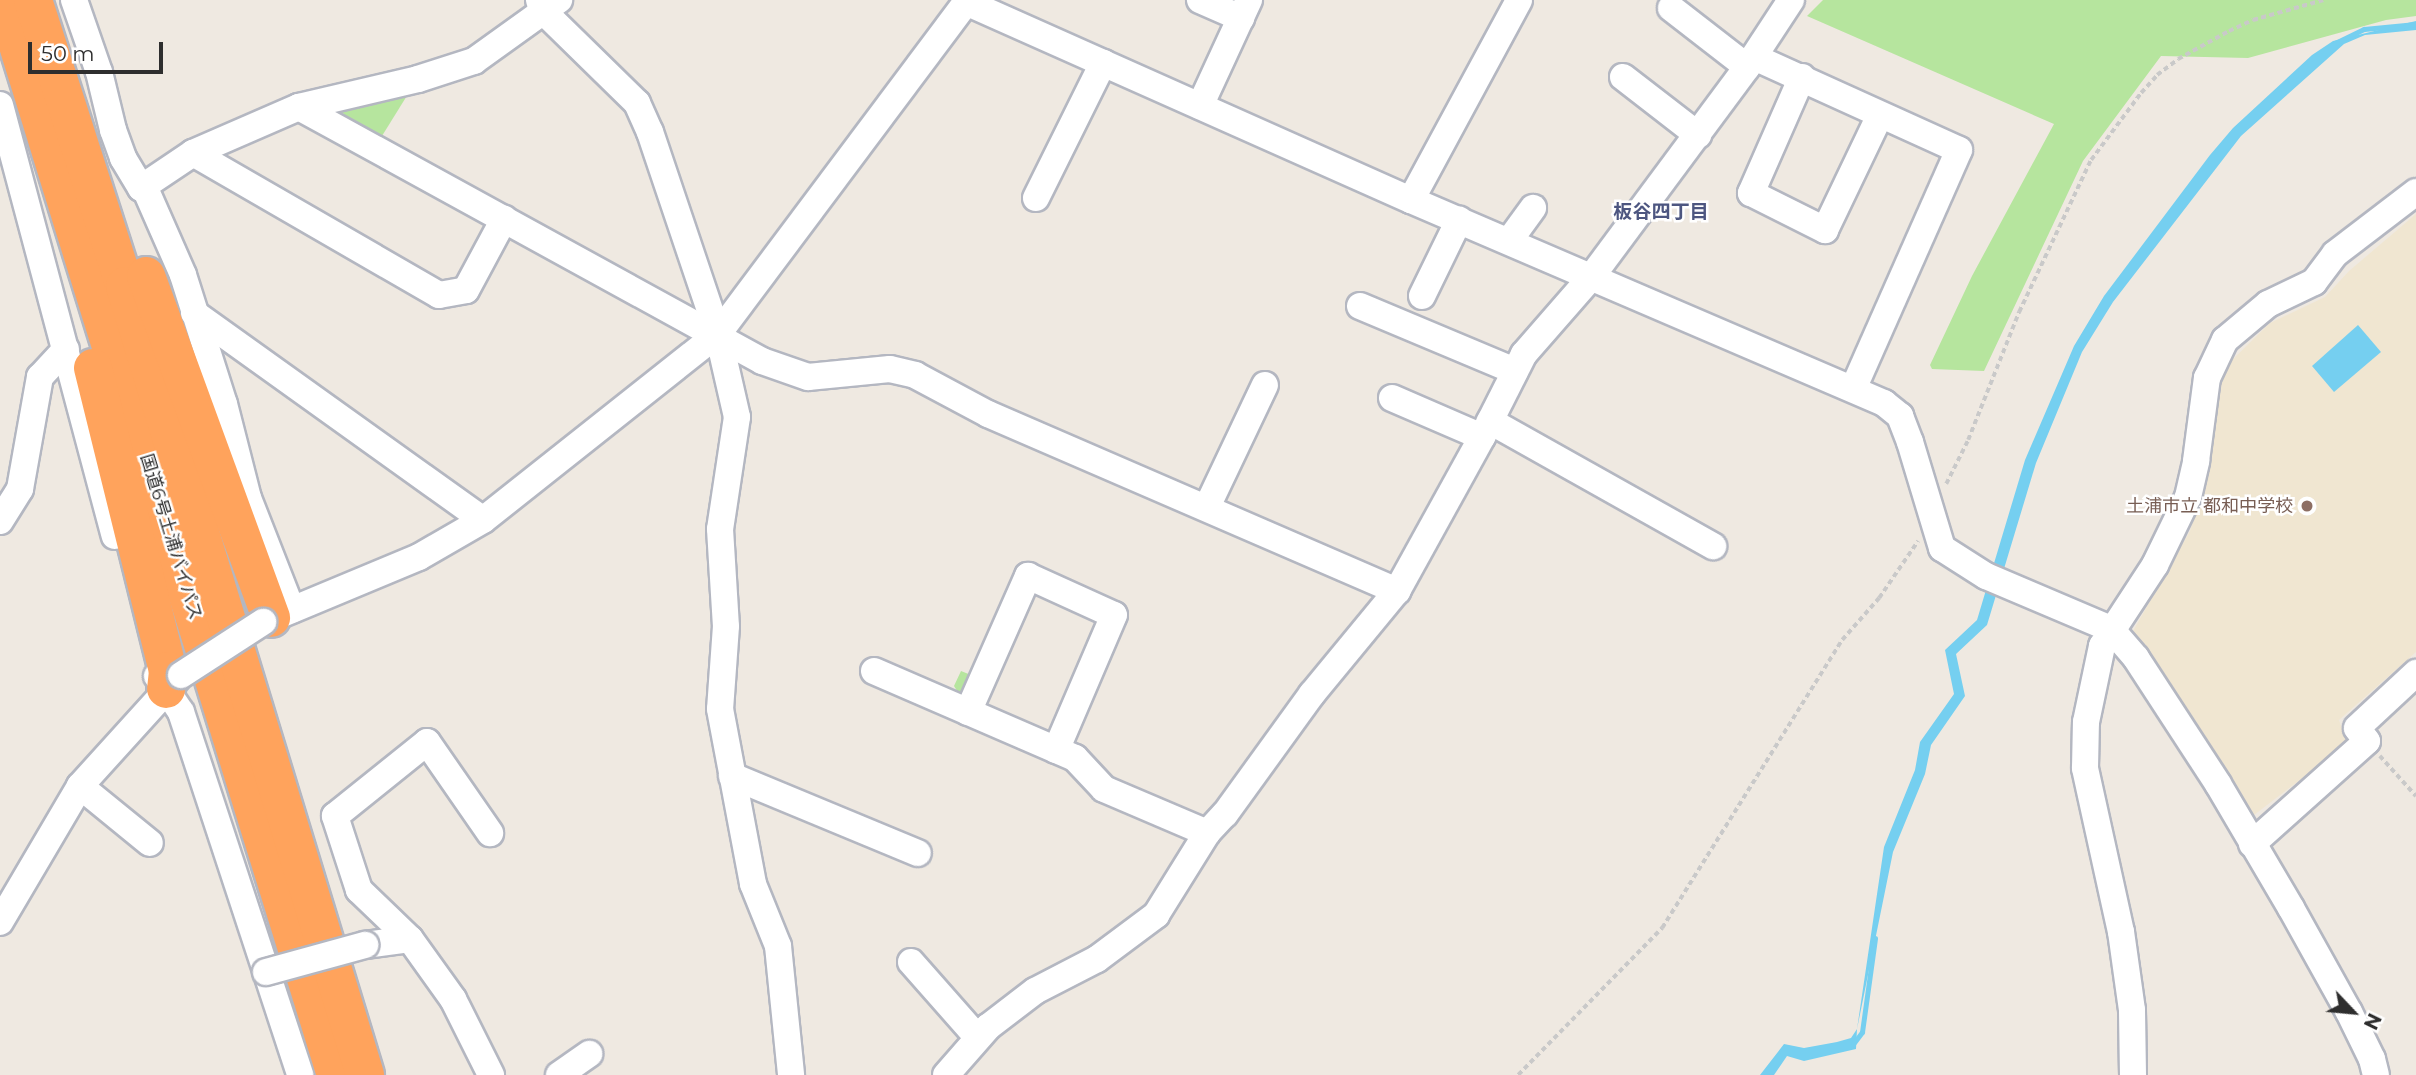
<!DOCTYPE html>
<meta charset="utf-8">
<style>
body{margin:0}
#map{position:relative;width:2416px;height:1075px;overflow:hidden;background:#efe9e1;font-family:Montserrat,"Noto Sans JP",sans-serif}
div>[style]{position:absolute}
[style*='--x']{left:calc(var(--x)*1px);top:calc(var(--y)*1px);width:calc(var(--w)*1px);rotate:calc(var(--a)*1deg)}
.education>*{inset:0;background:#f0e6d1}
.green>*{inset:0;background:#b6e59e}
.water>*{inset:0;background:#75cff0}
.stream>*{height:5px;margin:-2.5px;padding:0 2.5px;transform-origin:2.5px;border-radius:2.5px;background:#75cff0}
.path>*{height:3.5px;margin-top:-1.75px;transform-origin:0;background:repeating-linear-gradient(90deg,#c9c9c9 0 5px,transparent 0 8.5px)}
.roads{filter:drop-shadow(2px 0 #b4b7c1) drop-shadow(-2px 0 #b4b7c1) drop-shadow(0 2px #b4b7c1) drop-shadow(0 -2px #b4b7c1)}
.minor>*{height:26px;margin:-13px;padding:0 13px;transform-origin:13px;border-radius:13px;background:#fff}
.highway>*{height:38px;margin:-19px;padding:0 19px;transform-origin:19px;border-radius:19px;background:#ffa35c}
.bridges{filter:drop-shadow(2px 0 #b4b7c1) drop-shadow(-2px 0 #b4b7c1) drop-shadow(0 2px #b4b7c1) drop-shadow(0 -2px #b4b7c1)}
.minor-bridge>*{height:26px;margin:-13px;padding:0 13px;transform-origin:13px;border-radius:13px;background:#fff}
.dots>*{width:19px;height:19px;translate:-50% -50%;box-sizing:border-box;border:4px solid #fff;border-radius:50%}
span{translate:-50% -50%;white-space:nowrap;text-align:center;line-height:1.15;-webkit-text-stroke:5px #fff;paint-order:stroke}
.education-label{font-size:18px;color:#785e54}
.right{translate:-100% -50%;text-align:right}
.street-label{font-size:18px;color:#2e2e2e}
.neighbourhood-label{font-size:19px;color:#4d5680;font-weight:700}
.north{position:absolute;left:2318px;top:977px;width:70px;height:70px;-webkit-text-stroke:5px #fff;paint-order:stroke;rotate:116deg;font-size:19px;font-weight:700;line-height:28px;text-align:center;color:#2e2e2e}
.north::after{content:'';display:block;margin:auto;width:24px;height:32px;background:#2e2e2e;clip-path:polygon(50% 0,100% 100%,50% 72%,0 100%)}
.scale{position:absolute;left:28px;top:42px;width:135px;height:32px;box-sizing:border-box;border:4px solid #2e2e2e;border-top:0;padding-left:9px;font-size:21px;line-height:24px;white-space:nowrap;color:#2e2e2e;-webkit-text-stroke:5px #fff;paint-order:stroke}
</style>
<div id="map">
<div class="education">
<i style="clip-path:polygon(2416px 214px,2416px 652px,2339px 720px,2347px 744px,2254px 815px,2133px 631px,2190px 531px,2206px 481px,2216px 395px,2230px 362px,2270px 323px,2325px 297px,2349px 271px)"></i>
</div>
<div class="green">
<i style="clip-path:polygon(1823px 0,2416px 0,2416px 16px,2386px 20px,2248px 58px,2161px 56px,2083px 161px,1984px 371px,1932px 369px,1930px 365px,1972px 276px,2054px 124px,1807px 16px)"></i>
<i style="clip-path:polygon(413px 86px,377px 144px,327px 99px)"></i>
<i style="clip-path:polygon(961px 671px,976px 677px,966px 705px,954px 686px)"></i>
</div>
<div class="water">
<i style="clip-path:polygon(2416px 21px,2416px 30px,2365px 35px,2344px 44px,2241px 136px,2113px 302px,2082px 352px,2036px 463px,1987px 625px,1956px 654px,1965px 696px,1931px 745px,1925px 774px,1893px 852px,1857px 1029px,1856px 1049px,1804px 1061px,1787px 1056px,1774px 1075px,1760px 1075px,1784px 1044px,1804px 1048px,1837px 1042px,1851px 1038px,1857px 1029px,1884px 847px,1915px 770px,1920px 742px,1954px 694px,1945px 650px,1977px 620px,2025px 460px,2074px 346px,2104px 296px,2210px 155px,2233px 128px,2312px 55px,2333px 41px)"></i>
<i style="clip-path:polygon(2358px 325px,2381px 352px,2334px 392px,2312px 366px)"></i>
</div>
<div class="stream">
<i style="--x:2335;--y:43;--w:32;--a:-26"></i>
<i style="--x:2364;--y:29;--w:52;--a:-5.5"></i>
<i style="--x:1853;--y:1044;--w:15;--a:-53"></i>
<i style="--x:1862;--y:1032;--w:95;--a:-82.1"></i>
</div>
<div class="path">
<i style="--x:1946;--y:484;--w:49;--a:-63.4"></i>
<i style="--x:1968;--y:440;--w:138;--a:-68.3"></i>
<i style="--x:2019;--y:312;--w:168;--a:-64.7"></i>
<i style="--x:2091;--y:160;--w:84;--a:-53.3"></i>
<i style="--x:2141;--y:93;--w:24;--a:-48"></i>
<i style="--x:2157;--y:75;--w:26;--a:-37"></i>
<i style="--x:2178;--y:59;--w:58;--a:-28.8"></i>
<i style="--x:2229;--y:31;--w:26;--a:-25"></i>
<i style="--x:2253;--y:20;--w:73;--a:-15.9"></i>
<i style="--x:2380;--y:756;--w:54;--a:48"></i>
<i style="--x:1518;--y:1075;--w:206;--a:-45.6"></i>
<i style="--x:1662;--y:928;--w:340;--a:-58"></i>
<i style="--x:1842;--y:640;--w:56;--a:-48.6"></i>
<i style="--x:1879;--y:598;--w:69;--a:-55.6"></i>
</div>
<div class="roads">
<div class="minor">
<i style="--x:74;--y:0;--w:76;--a:70.9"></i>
<i style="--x:99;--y:72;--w:60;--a:76.4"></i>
<i style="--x:113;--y:130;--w:30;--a:70"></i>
<i style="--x:123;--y:158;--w:35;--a:59"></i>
<i style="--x:141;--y:188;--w:63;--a:-33.9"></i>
<i style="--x:193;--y:153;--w:116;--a:-23.5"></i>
<i style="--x:299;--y:107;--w:122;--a:-13.2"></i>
<i style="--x:418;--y:79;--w:59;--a:-17.8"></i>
<i style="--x:474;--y:61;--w:105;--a:-35.7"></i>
<i style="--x:539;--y:0;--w:10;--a:73"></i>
<i style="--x:542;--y:10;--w:133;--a:44.4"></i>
<i style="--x:637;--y:103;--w:32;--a:66"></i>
<i style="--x:650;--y:132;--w:213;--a:71.4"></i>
<i style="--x:718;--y:334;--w:85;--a:77.1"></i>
<i style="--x:737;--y:417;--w:113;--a:98.6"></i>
<i style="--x:720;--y:529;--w:97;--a:86.5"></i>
<i style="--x:726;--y:626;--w:83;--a:94.1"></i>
<i style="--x:720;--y:709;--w:178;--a:79.3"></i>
<i style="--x:753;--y:884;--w:67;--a:68"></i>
<i style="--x:778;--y:946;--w:130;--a:84.2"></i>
<i style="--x:1200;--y:0;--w:45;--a:23.7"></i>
<i style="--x:966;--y:2;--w:487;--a:24"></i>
<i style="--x:1411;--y:200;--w:515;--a:23.23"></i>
<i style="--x:1884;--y:403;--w:21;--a:39"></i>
<i style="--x:1900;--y:416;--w:28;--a:69"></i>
<i style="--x:1910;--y:442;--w:111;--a:73.2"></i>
<i style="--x:1942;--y:548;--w:52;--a:32.5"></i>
<i style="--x:1986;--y:576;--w:136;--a:23"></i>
<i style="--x:2111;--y:629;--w:38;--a:49"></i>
<i style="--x:2136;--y:658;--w:150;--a:56.9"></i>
<i style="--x:2218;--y:784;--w:144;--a:59.5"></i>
<i style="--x:2291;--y:908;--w:119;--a:60.9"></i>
<i style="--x:2349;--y:1012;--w:52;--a:63.9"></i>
<i style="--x:2372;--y:1059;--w:16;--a:76"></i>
<i style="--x:1671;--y:8;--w:96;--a:37.8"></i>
<i style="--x:1754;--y:57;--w:225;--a:24.4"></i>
<i style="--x:1959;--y:150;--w:261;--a:113.9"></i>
<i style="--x:1623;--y:77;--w:95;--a:37.7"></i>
<i style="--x:1802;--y:77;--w:127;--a:113.7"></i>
<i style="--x:1751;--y:193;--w:83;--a:26.6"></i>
<i style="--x:1825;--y:230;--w:127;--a:-64.4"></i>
<i style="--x:0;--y:105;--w:446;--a:75.1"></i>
<i style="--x:1200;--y:106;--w:117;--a:-65.2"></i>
<i style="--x:299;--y:107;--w:528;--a:28.75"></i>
<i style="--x:762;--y:361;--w:49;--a:19.2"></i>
<i style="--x:808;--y:377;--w:82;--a:-5.6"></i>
<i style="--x:890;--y:369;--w:26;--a:13"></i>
<i style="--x:915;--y:375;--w:83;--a:28.1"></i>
<i style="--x:988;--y:414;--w:446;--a:23.4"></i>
<i style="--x:193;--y:153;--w:284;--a:30"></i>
<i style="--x:439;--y:295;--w:27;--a:-10"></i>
<i style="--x:466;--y:290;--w:81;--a:-61.8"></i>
<i style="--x:144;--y:186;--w:97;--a:66.3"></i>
<i style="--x:183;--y:275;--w:135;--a:72.4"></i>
<i style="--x:224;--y:404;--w:97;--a:75.7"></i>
<i style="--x:248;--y:498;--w:120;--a:68.6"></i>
<i style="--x:1036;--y:198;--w:151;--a:-63.6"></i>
<i style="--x:1411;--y:200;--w:227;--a:-61.6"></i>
<i style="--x:1509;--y:241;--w:41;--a:-54"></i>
<i style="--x:1422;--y:296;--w:85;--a:-64"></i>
<i style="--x:1360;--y:306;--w:168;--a:22.8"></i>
<i style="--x:194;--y:313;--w:355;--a:35.6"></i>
<i style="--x:1392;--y:398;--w:98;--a:23.4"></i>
<i style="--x:1490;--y:421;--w:256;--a:29.3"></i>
<i style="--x:1207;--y:507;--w:135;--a:-64.6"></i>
<i style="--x:0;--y:521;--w:38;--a:-58"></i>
<i style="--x:20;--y:489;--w:114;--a:-79.9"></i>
<i style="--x:40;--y:377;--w:38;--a:-47"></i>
<i style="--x:263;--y:622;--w:169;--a:-22.6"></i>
<i style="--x:419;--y:557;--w:74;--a:-30"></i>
<i style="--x:483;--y:520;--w:300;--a:-38.4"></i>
<i style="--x:718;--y:334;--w:417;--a:-53.2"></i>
<i style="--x:874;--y:671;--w:219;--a:23.4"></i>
<i style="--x:1075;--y:758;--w:42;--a:46.9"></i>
<i style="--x:1104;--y:789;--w:112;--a:23.1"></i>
<i style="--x:157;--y:676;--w:43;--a:56.3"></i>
<i style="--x:181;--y:712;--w:382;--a:71.8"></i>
<i style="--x:968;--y:712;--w:149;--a:-66.2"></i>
<i style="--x:1028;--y:576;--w:94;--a:24.4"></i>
<i style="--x:1114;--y:615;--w:147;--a:113.2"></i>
<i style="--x:732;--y:776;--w:201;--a:22.5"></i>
<i style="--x:80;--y:786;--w:90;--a:39.2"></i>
<i style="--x:2252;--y:844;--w:154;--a:-41.8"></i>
<i style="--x:2367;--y:741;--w:16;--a:-128"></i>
<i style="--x:2357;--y:728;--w:81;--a:-43"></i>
<i style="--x:0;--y:922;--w:158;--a:-59.5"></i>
<i style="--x:80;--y:786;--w:144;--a:-47.8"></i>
<i style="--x:410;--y:939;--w:71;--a:-136.1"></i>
<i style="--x:359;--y:890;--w:78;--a:-108"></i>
<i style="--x:335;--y:816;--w:118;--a:-38.8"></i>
<i style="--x:427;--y:742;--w:111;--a:55.3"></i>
<i style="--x:365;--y:945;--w:45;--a:-7.6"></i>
<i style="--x:410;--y:939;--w:74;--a:54.4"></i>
<i style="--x:453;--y:999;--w:85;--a:63.4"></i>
<i style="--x:911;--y:962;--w:101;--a:48.6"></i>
<i style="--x:559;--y:1075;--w:37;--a:-35"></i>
<i style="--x:946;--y:1075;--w:64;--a:-48.8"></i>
<i style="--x:988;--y:1027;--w:59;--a:-37.5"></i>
<i style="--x:1035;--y:991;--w:70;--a:-27.3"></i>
<i style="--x:1097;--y:959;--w:74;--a:-36.7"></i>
<i style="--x:1156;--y:915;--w:97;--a:-58.1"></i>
<i style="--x:1207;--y:833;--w:26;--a:-47"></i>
<i style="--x:1225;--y:814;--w:148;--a:-54.1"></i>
<i style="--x:1312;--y:694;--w:134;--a:-50.5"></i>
<i style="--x:1397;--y:591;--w:176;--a:-61.1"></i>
<i style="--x:1482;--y:437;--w:93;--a:-63.2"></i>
<i style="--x:1524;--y:354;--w:103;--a:-48.9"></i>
<i style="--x:1592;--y:276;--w:260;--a:-53.4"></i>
<i style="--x:1747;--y:67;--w:80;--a:-56.7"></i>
<i style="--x:2133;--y:1075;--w:65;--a:-90.9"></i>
<i style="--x:2132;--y:1010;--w:79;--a:-98"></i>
<i style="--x:2121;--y:932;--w:168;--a:-102.4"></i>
<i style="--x:2085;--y:768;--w:46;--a:-88.8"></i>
<i style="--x:2086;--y:722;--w:78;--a:-78.1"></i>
<i style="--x:2102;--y:646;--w:97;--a:-56.8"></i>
<i style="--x:2155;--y:565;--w:76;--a:-64.1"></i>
<i style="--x:2188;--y:497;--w:37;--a:-77"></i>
<i style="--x:2196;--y:461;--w:84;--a:-82.5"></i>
<i style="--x:2207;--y:378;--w:42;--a:-64.7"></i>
<i style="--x:2225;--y:340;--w:56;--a:-39.9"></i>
<i style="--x:2268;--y:304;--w:51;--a:-25.6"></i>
<i style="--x:2314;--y:282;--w:35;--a:-53"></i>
<i style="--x:2335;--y:254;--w:102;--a:-37.4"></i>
</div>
<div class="highway">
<i style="--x:4;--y:0;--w:1125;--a:72.84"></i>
<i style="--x:33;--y:0;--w:300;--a:72.2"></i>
<i style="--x:125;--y:286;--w:825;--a:73.08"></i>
<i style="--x:146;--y:276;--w:364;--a:69.9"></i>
<i style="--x:93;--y:368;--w:312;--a:76.1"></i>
<i style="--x:168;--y:671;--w:18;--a:96"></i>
</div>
</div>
<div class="bridges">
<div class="minor-bridge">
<i style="--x:181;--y:675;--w:98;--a:-32.9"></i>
<i style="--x:266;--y:972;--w:103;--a:-15.3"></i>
</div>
</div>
<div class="dots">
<i style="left:2307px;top:506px;background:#8d6e63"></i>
</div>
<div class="education-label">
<span class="right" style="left:2293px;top:506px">土浦市立 都和中学校</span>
</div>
<div class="street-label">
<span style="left:171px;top:537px;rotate:73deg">国道6号土浦バイパス</span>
</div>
<div class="neighbourhood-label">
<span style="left:1661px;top:212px">板谷四丁目</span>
</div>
<div class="north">N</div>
<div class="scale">50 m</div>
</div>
